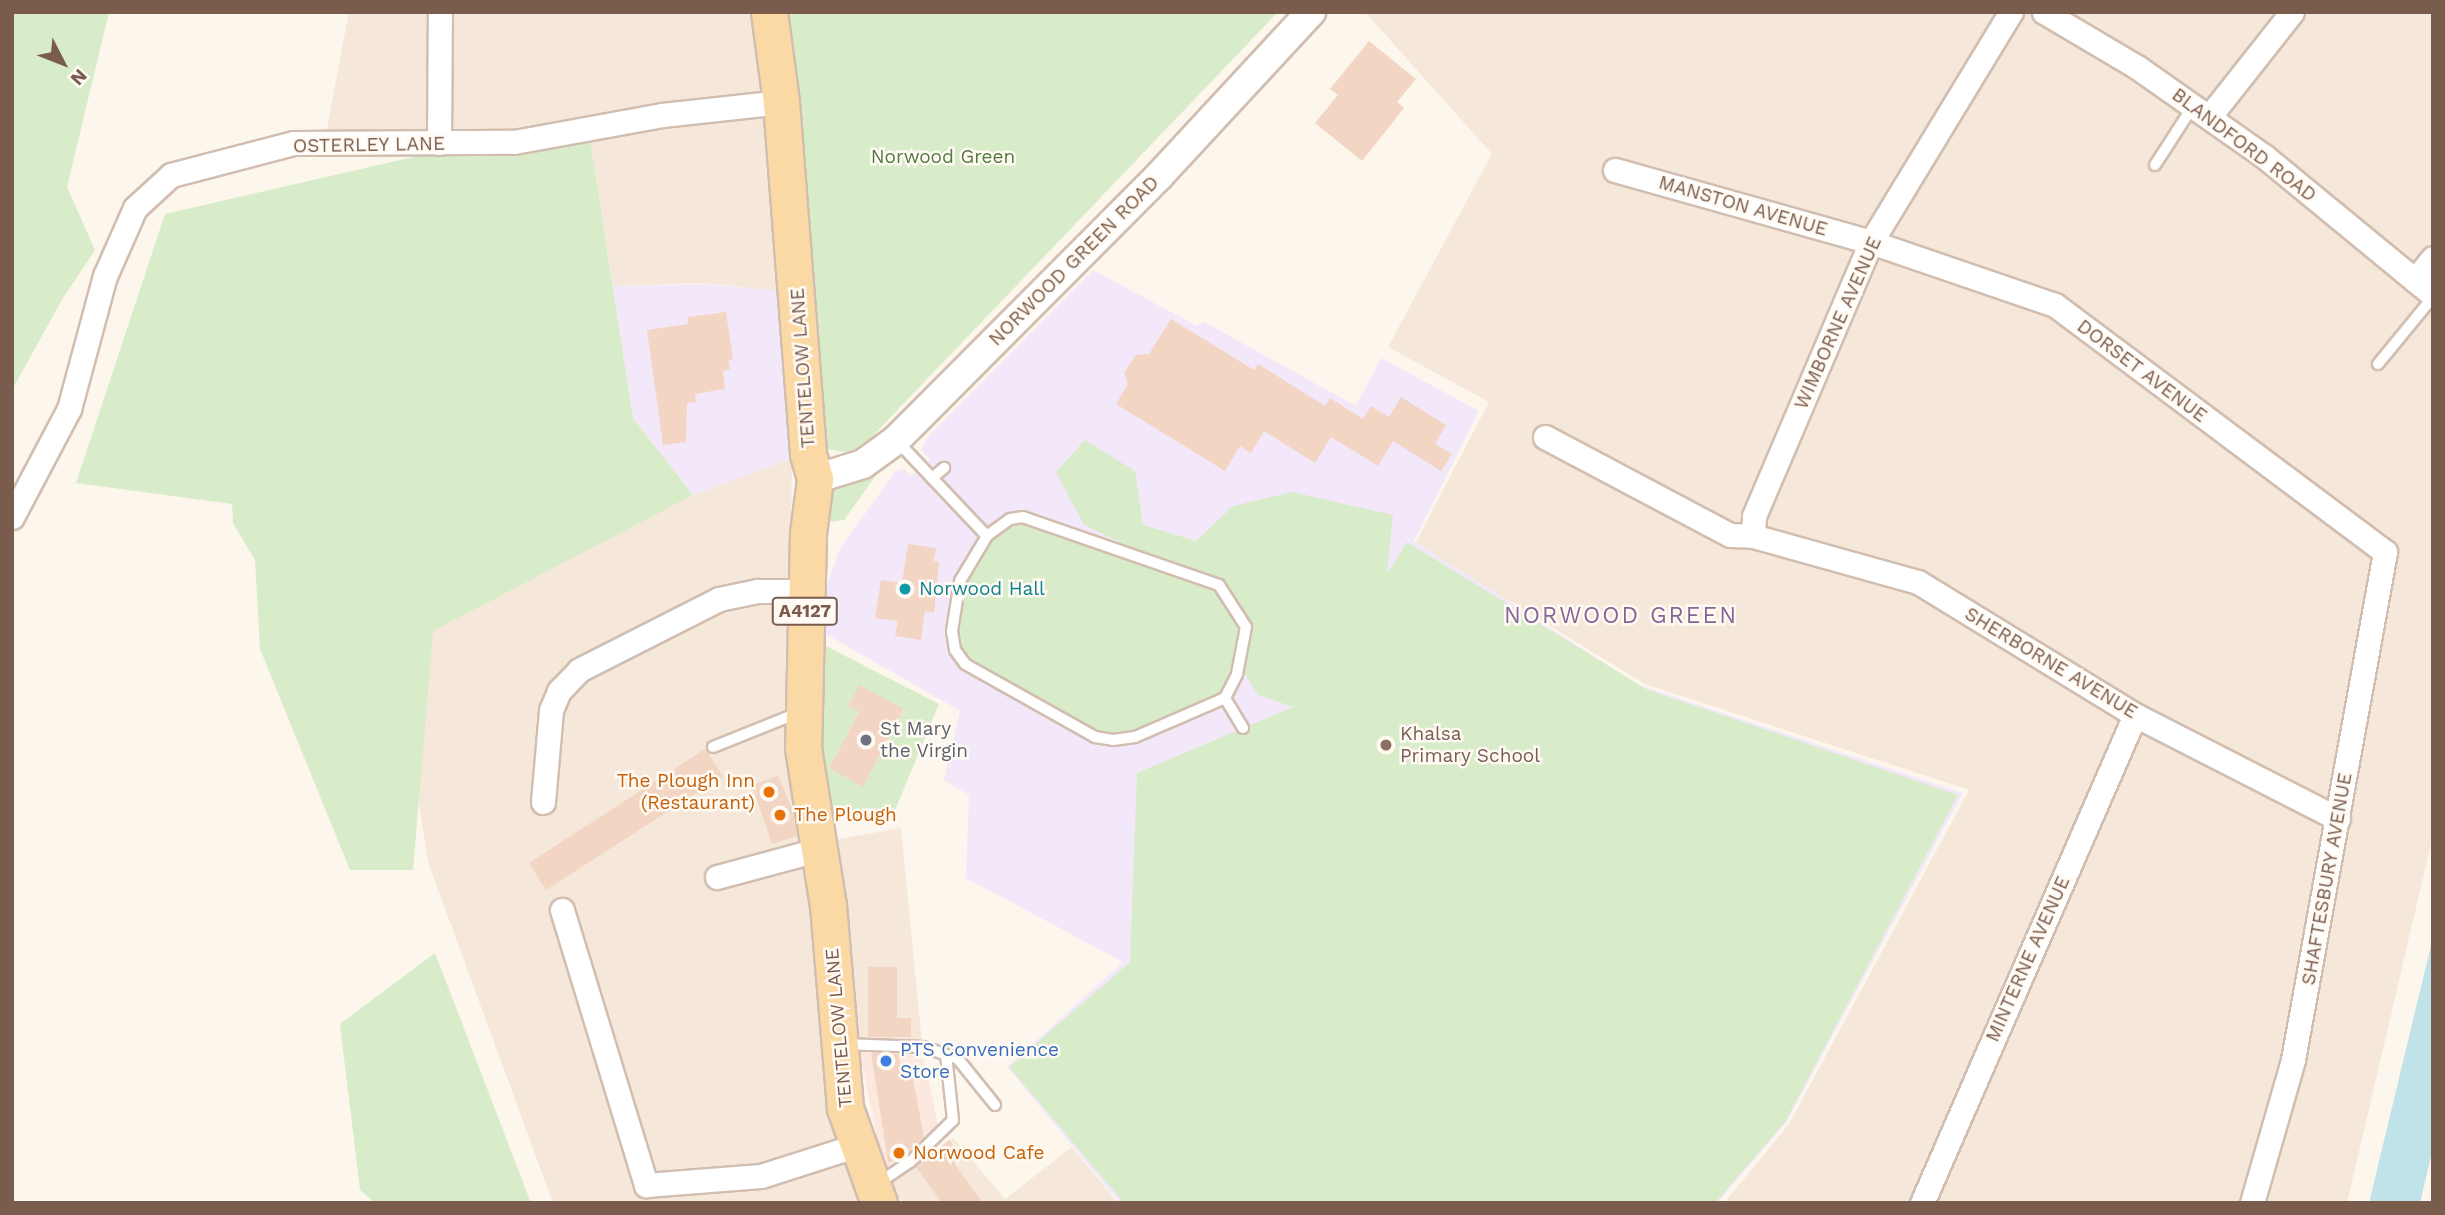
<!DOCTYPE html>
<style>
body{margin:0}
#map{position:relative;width:2445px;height:1215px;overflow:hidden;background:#fdf6ec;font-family:"Work Sans",sans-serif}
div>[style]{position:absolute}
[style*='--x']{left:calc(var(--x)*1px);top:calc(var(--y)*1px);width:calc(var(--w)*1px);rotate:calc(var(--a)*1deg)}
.residential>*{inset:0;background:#f5e8da}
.commercial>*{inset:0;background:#fde8e0}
.education>*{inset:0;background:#f3e8fa}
.green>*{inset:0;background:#d8ecc9}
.water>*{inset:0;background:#bfe3e8}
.building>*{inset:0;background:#f3d5c3}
.roads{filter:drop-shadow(2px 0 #d1beb0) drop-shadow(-2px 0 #d1beb0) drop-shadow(0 2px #d1beb0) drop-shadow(0 -2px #d1beb0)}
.service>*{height:10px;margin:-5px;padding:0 5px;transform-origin:5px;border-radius:5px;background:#fff}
.minor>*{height:23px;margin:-11.5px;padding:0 11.5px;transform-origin:11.5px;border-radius:11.5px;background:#fff}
.tertiary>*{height:28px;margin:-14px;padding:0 14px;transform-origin:14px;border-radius:14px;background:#fff}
.primary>*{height:35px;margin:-17.5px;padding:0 17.5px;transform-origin:17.5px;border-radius:17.5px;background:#fbd9a5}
.dots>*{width:19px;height:19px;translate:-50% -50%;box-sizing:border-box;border:4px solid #fffaf3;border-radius:50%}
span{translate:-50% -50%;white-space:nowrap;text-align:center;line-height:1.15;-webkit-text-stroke:5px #fffaf3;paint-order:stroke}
.shield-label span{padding:2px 5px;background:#fffaf3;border:2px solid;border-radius:5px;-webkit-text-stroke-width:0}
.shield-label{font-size:18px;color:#7a5c4d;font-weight:700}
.street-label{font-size:19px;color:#7a5c4d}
.park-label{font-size:19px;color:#537a41}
.culture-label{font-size:19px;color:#0d838f}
.left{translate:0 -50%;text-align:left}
.worship-label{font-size:19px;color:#5b616d}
.education-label{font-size:19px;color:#785e54}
.food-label{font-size:19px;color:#c56008}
.right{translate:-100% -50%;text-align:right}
.shop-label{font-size:19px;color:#366cbe}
.quarter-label{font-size:23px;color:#846695;letter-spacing:2px}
.frame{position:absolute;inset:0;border:14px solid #7a5c4d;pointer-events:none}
.north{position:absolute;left:28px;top:28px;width:70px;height:70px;-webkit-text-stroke:5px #fffaf3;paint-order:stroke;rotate:132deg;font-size:19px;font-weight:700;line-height:28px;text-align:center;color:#7a5c4d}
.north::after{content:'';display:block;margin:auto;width:24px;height:32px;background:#7a5c4d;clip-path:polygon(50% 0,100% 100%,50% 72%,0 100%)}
</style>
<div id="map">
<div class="residential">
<i style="clip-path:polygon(349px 12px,754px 12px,779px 291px,704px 283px,613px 286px,590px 138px,325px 139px)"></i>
<i style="clip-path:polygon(1365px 12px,2433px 12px,2433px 835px,2347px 1203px,1724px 1203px,1789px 1124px,1969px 790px,1645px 684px,1415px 544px,1489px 402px,1388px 347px,1492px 154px)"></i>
<i style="clip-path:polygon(792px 458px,791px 554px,816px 843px,901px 828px,922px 1043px,832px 1042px,841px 1158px,869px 1203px,553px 1203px,428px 862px,392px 634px,693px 495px)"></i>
<i style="clip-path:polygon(953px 1138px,1005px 1199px,1072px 1147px,1118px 1203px,904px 1203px,887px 1184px)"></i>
</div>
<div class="commercial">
<i style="clip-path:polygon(859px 1049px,897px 1050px,924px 1059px,941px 1139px,884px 1173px)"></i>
</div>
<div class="education">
<i style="clip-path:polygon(1093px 270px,1197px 326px,1204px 322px,1356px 406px,1381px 358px,1479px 411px,1414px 541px,1639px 685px,1963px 793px,1786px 1123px,1717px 1203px,1120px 1203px,1007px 1067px,1123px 962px,966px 878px,969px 795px,944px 780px,960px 711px,824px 633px,826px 588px,840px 548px,896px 471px,904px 469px,911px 476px,930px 460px,921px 450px,927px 438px)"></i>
<i style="clip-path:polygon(707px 284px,779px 291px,792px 458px,693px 495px,633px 418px,613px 286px)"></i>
</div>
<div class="green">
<i style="clip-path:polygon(12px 12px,109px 12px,67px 187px,95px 250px,63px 298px,12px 390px)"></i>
<i style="clip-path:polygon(782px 12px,1278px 12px,862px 447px,845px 452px,826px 449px,818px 438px)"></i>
<i style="clip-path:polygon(590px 138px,633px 418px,693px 495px,433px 631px,413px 870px,350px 870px,260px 649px,255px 560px,233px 523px,232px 504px,76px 483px,165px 214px,435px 152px)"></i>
<i style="clip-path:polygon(1085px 440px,1135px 471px,1143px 525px,1196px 541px,1233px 506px,1292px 492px,1393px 515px,1387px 574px,1407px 542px,1646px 689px,1958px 795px,1785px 1122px,1715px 1203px,1124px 1203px,1009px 1067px,1130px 962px,1137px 773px,1293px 707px,1258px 695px,1239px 665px,1225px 698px,1113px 740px,979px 674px,955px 650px,955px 599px,987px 536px,1023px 517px,1187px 574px,1084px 525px,1056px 472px)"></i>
<i style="clip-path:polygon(884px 464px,844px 520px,822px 523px,827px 498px,834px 490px)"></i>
<i style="clip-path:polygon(evenodd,822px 644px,939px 704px,895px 810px,833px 820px,818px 713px,822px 644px,859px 686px,904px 710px,863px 786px,829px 768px,859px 712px,848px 706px,859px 686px)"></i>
<i style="clip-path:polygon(435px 953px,531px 1203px,375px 1203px,360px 1190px,340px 1024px)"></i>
</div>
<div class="water">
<i style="clip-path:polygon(2433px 937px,2433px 1148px,2420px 1203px,2369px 1203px)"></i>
</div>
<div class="building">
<i style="clip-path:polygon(1369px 41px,1416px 79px,1397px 102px,1404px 108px,1362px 161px,1315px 123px,1338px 95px,1330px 89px)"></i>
<i style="clip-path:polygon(726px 312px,733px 359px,728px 361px,730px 369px,723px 371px,725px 389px,695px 394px,696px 402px,687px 403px,686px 442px,663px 445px,647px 330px,688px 324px,688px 317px)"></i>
<i style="clip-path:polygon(1171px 319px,1254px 370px,1258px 364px,1325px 406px,1330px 398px,1363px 419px,1371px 406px,1389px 417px,1401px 397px,1446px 425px,1435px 444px,1452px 454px,1441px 471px,1393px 441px,1378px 466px,1331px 437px,1315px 463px,1264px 431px,1251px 453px,1240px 446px,1225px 471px,1116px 404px,1128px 384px,1124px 373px,1136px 355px,1149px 354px)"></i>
<i style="clip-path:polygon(908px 544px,936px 548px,934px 561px,939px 562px,934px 613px,925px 611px,921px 640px,895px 636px,898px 621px,875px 618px,881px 580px,902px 583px)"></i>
<i style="clip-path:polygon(859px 685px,904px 709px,863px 787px,829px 768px,859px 712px,848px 706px)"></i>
<i style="clip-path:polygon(705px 749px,723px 776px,546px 890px,529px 863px)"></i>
<i style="clip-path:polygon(778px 776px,792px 808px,797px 836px,772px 844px,752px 785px)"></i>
<i style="clip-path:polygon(868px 967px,897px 967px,897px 1018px,911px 1018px,911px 1037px,868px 1037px)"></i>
<i style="clip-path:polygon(871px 1053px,899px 1054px,902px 1076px,912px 1074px,924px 1137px,899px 1160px,888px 1162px)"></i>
<i style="clip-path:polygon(949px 1140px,962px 1157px,954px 1163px,983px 1203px,942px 1203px,916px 1167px)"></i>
</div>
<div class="roads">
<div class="service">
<i style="--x:2155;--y:165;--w:70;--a:-57.2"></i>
<i style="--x:2378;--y:364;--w:87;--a:-50.6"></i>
<i style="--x:898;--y:442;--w:129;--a:46.6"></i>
<i style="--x:932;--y:478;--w:16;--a:-40"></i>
<i style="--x:1225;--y:698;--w:27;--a:-63"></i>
<i style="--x:1237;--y:674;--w:48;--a:-79.2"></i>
<i style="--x:1246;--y:627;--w:50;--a:-122.7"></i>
<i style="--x:1219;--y:585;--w:207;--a:-160.9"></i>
<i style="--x:1023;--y:517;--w:13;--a:171"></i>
<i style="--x:1010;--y:519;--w:29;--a:144"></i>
<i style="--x:987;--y:536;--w:52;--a:121"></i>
<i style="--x:960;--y:581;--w:51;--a:99.1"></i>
<i style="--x:952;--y:631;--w:19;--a:81"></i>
<i style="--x:955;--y:650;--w:17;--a:54"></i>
<i style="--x:965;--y:664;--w:149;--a:29.3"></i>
<i style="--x:1095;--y:737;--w:18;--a:9"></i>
<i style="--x:1113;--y:740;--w:22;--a:-8"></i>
<i style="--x:1135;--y:737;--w:98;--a:-23.4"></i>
<i style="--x:1225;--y:698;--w:35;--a:59"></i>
<i style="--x:713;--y:747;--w:92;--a:-21.8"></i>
<i style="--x:843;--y:1044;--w:81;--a:2.1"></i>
<i style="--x:924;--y:1047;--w:36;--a:19"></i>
<i style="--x:958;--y:1059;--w:59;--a:51.2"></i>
<i style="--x:877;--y:1184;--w:40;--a:-34"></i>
<i style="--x:910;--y:1162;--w:60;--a:-44.3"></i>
<i style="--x:953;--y:1120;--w:65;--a:-96.1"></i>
</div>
<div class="minor">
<i style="--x:2044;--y:12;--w:108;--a:30.6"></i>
<i style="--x:2137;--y:67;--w:156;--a:35.1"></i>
<i style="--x:2265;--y:157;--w:217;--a:39.4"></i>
<i style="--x:2209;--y:117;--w:134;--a:-51.7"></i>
<i style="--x:439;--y:143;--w:131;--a:-89.6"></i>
<i style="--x:1615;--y:170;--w:266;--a:15.7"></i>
<i style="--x:1871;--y:242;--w:194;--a:18.9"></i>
<i style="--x:2055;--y:305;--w:412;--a:36.8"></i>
<i style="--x:2385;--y:552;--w:516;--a:100.27"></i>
<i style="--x:2293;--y:1060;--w:149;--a:106"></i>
<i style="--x:2415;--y:280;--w:28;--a:-51"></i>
<i style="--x:1545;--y:437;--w:209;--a:27.9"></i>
<i style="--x:1730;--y:535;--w:23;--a:2"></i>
<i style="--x:1753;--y:536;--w:171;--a:15.6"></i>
<i style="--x:1918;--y:582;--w:255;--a:31.5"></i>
<i style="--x:2135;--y:715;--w:228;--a:27.1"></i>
<i style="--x:12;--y:517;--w:122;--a:-62.2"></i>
<i style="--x:69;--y:409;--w:138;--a:-74.9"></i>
<i style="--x:105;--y:276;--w:74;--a:-66.2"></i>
<i style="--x:135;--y:208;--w:49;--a:-42.5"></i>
<i style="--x:171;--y:175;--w:127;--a:-14.6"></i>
<i style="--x:294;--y:143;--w:220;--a:-0.3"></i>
<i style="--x:514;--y:142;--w:150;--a:-10.3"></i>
<i style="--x:662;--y:115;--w:120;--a:-6.2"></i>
<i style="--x:1753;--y:536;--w:20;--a:-87"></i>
<i style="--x:1754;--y:516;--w:298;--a:-66.9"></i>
<i style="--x:1871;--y:242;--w:269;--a:-58.7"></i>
<i style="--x:543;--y:802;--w:92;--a:-85"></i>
<i style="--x:551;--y:710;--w:21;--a:-67"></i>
<i style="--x:559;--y:691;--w:29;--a:-46"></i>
<i style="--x:579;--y:670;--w:157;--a:-26.9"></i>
<i style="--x:719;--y:599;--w:39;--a:-12"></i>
<i style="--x:757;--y:591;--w:49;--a:0"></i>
<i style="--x:717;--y:877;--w:108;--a:-15.1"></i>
<i style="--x:562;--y:910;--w:288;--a:73"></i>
<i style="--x:646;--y:1185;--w:115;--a:-4.5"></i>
<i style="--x:761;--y:1176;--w:99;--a:-17.7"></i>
<i style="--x:1922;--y:1203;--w:532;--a:-66.42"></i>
</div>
<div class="tertiary">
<i style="--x:815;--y:479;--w:50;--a:-17.4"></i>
<i style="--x:863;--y:464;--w:41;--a:-36"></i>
<i style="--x:896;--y:440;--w:373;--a:-45.1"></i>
<i style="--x:1159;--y:176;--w:224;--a:-47.2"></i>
</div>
<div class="primary">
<i style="--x:769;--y:12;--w:91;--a:82.4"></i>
<i style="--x:781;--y:102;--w:353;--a:85.6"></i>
<i style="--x:808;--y:454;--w:26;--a:74"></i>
<i style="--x:815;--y:479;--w:55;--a:97.3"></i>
<i style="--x:808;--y:534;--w:214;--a:91.3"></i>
<i style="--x:803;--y:748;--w:159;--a:81"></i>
<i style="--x:828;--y:905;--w:204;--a:85.2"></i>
<i style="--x:845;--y:1108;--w:101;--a:70.3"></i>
</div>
</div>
<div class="dots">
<i style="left:905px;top:589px;background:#0f9aa8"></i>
<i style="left:866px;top:740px;background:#6b7280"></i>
<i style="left:1386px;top:745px;background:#8d6e63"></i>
<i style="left:769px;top:792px;background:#e8710a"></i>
<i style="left:780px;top:815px;background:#e8710a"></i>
<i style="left:886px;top:1061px;background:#3f7fe0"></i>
<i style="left:899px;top:1153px;background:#e8710a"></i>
</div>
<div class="shield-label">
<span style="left:805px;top:611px">A4127</span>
</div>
<div class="street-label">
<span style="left:369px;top:145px;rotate:-1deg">OSTERLEY LANE</span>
<span style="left:2244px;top:145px;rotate:37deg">BLANDFORD ROAD</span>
<span style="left:1743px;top:206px;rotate:16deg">MANSTON AVENUE</span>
<span style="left:1074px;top:261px;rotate:-45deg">NORWOOD GREEN ROAD</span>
<span style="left:1838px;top:323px;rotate:-66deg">WIMBORNE AVENUE</span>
<span style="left:803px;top:368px;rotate:-94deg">TENTELOW LANE</span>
<span style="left:2142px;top:371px;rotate:37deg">DORSET AVENUE</span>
<span style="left:2051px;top:663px;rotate:31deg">SHERBORNE AVENUE</span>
<span style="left:2327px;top:879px;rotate:-80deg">SHAFTESBURY AVENUE</span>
<span style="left:2028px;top:959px;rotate:-66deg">MINTERNE AVENUE</span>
<span style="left:839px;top:1028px;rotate:-95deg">TENTELOW LANE</span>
</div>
<div class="park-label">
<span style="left:943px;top:157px">Norwood Green</span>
</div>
<div class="culture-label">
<span class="left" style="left:919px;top:589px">Norwood Hall</span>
</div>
<div class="worship-label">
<span class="left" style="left:880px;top:740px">St Mary<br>the Virgin</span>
</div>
<div class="education-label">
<span class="left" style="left:1400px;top:745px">Khalsa<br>Primary School</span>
</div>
<div class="food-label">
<span class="right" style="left:755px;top:792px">The Plough Inn<br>(Restaurant)</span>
<span class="left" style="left:794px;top:815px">The Plough</span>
<span class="left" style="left:913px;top:1153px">Norwood Cafe</span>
</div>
<div class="shop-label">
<span class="left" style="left:900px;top:1061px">PTS Convenience<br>Store</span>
</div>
<div class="quarter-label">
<span style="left:1621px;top:616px">NORWOOD GREEN</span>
</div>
<div class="frame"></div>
<div class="north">N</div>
</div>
